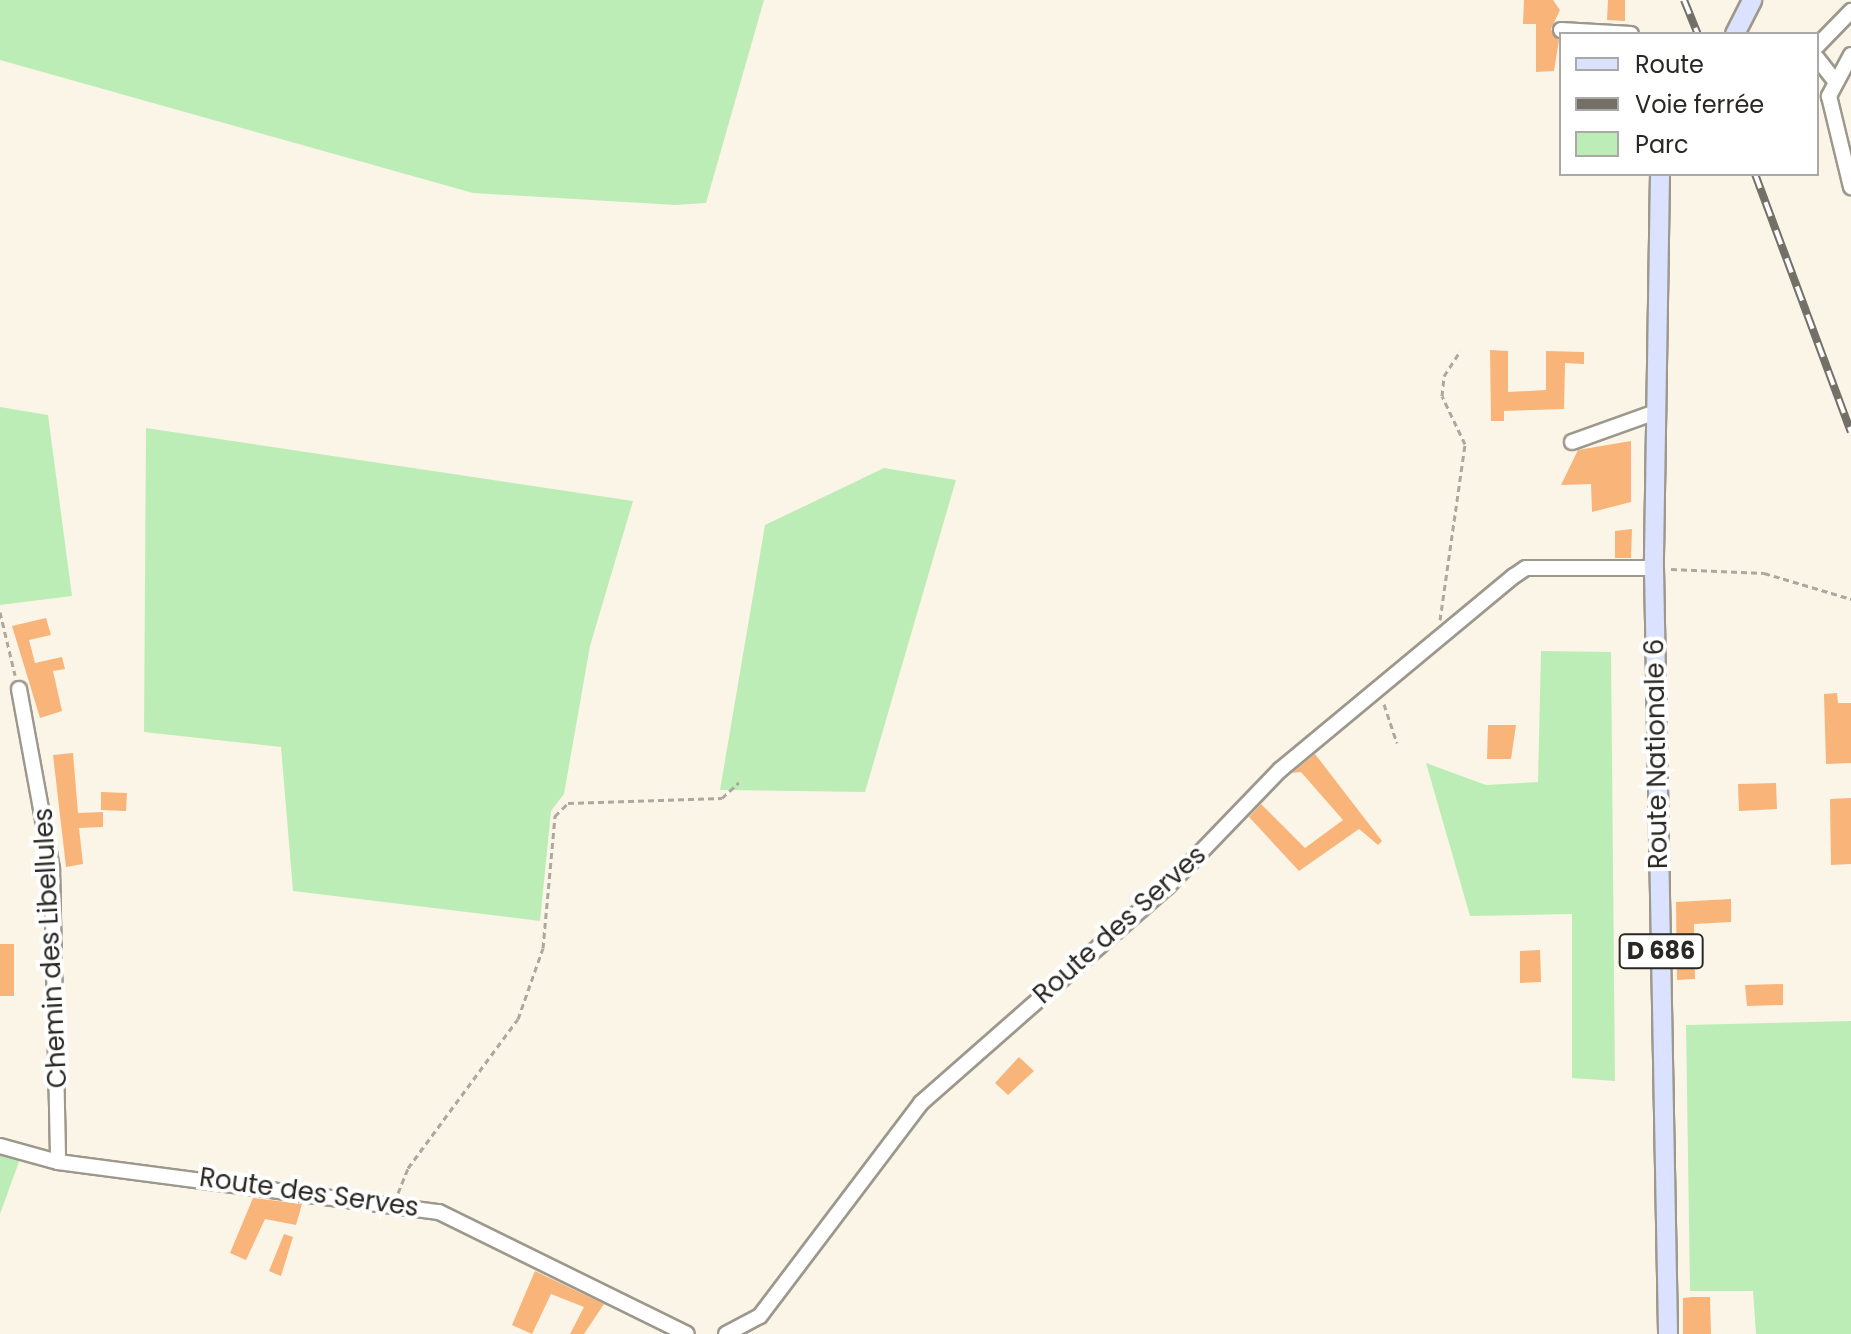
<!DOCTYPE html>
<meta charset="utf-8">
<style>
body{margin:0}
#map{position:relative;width:1851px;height:1334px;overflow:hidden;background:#fbf5e8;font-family:Poppins,sans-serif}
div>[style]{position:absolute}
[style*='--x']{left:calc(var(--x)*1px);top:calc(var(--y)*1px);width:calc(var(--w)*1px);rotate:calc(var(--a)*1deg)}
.green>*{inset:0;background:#bdedb6}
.building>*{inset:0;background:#f8b479}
.path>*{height:3px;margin-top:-1.5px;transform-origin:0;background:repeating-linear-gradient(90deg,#ada89e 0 6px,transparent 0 10px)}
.roads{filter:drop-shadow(2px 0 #9d988c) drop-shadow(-2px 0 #9d988c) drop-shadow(0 2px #9d988c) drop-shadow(0 -2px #9d988c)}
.minor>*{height:14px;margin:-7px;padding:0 7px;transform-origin:7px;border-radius:7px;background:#fff}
.major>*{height:18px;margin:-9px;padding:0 9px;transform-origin:9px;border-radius:9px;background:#dae2ff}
.rail>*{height:8px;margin-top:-4px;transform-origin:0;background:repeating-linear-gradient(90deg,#fff 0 15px,#737068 0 30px);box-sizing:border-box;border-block:2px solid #737068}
span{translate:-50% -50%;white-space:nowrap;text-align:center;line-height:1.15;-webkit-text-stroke:8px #fff;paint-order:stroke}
.shield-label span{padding:2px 6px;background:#fff;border:2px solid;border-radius:6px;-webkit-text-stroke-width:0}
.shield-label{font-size:24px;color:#2a2823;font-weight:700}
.street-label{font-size:26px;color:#2a2823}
.legend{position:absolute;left:1559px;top:32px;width:260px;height:144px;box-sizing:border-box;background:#fff;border:2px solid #aaa9a7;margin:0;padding:10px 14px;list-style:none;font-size:24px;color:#2a2823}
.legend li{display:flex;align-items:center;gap:16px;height:40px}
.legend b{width:40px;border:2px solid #aaa9a7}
</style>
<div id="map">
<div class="green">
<i style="clip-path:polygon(0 0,764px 0,706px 203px,675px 205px,473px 193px,0 60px)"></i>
<i style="clip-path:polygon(0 407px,48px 415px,72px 596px,0 605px)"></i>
<i style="clip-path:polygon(146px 428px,633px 501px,590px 646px,564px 794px,551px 811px,540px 921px,293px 891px,281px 747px,144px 732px)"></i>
<i style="clip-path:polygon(884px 468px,956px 480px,865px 792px,720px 790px,765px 525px)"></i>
<i style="clip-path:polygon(1541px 651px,1611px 652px,1615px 1081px,1572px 1078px,1572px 914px,1470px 916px,1426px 763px,1486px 785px,1538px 782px)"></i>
<i style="clip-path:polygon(1851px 1021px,1851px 1334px,1756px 1334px,1753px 1291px,1690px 1291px,1686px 1025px)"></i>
<i style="clip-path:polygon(0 1154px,20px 1159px,0 1214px)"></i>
</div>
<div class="building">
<i style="clip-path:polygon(1524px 0,1553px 0,1560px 10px,1551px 29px,1559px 40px,1554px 71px,1536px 72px,1536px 24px,1523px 24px)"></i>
<i style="clip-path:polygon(1608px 0,1625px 0,1625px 21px,1607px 20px)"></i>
<i style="clip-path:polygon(1490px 350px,1508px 351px,1508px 392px,1546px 390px,1546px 351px,1584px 352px,1584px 364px,1565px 363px,1564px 409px,1504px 411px,1504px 421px,1491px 421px)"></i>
<i style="clip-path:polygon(1631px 441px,1631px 502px,1592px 512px,1591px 484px,1561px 485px,1578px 450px)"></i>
<i style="clip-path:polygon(1632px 529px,1631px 558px,1615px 558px,1615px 531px)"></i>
<i style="clip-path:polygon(46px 618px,51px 635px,29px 640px,35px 663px,62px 657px,65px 669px,53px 671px,62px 711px,40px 718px,12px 626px)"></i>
<i style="clip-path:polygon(1837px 693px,1838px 703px,1851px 703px,1851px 763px,1826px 764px,1824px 694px)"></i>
<i style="clip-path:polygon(1488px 725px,1516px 725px,1511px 759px,1487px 759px)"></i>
<i style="clip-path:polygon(73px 753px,78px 813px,103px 812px,103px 827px,79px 828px,83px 864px,66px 867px,53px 755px)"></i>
<i style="clip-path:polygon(1315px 754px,1382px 841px,1378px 845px,1359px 829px,1299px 871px,1249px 817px,1261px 804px,1305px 848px,1343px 820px,1301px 772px,1292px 773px)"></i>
<i style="clip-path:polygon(1776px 783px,1777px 809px,1739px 811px,1738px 784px)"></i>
<i style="clip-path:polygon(101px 792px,127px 793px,126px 811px,101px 810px)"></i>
<i style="clip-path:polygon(1851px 798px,1851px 864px,1831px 865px,1830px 799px)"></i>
<i style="clip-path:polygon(1731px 899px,1731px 922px,1694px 924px,1695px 979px,1677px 980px,1676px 902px)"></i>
<i style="clip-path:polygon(0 944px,14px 944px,14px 996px,0 996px)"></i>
<i style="clip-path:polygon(1540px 950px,1541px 982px,1520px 983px,1520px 951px)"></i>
<i style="clip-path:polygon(1783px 984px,1783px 1005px,1747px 1006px,1745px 985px)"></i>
<i style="clip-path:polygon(1019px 1057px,1034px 1071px,1008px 1095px,995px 1083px)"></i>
<i style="clip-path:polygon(253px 1198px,302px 1204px,296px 1225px,265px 1219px,246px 1260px,230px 1253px)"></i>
<i style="clip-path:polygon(284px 1234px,293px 1237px,281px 1276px,269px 1271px)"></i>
<i style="clip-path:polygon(535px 1271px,604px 1304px,584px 1334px,570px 1334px,584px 1307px,551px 1294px,532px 1334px,512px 1325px)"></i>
<i style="clip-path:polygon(1692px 1297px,1710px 1297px,1711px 1334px,1683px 1334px,1683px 1298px)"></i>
</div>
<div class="path">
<i style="--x:1671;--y:569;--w:93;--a:2.5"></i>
<i style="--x:1764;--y:573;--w:91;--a:16.6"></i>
<i style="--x:0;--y:612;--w:65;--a:76.6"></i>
<i style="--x:1440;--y:620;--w:178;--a:-81.9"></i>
<i style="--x:1465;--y:444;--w:53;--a:-115.6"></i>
<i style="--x:1442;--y:396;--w:20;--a:-84"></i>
<i style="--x:1444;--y:376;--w:30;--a:-57"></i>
<i style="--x:1384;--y:704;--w:41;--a:71.6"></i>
<i style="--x:398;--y:1193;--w:27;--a:-68"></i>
<i style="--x:408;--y:1168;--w:185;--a:-53.6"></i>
<i style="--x:518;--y:1019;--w:75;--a:-70.6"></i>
<i style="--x:543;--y:948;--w:133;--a:-84.8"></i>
<i style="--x:555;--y:816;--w:18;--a:-45"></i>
<i style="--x:568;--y:803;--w:154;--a:-1.9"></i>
<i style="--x:722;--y:798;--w:23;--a:-43"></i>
</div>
<div class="roads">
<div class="minor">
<i style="--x:1561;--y:30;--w:70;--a:3.3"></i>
<i style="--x:1817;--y:46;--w:49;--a:-45.8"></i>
<i style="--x:1851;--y:55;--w:47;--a:118.2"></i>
<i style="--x:1829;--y:96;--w:94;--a:76.4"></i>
<i style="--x:1817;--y:58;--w:29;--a:52"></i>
<i style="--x:1572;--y:442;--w:86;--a:-19.7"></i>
<i style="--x:19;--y:689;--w:183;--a:79.6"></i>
<i style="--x:52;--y:869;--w:293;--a:88.8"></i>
<i style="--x:0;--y:1146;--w:60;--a:15.4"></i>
<i style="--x:58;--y:1162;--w:384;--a:7.5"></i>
<i style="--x:439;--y:1212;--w:276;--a:26.2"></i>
<i style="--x:726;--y:1334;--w:38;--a:-28"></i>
<i style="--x:760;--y:1316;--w:267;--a:-52.9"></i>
<i style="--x:921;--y:1103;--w:327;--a:-41.3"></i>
<i style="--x:1167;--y:887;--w:163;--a:-46"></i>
<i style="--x:1280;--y:770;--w:304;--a:-39.7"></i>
<i style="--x:1514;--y:576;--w:14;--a:-34"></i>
<i style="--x:1526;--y:568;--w:128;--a:0"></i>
</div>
<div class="major">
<i style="--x:1735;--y:34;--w:38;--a:-63"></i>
<i style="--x:1660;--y:174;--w:394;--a:90.9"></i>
<i style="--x:1654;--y:568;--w:766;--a:88.95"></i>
</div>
</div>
<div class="rail">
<i style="--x:1684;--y:0;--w:37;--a:68"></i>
<i style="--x:1755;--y:174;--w:275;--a:69.6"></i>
</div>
<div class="shield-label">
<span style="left:1661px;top:951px">D 686</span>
</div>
<div class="street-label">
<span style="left:1657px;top:754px;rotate:-91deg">Route Nationale 6</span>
<span style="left:1120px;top:925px;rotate:-42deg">Route des Serves</span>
<span style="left:51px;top:948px;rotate:-93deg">Chemin des Libellules</span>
<span style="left:309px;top:1193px;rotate:8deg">Route des Serves</span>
</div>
<ul class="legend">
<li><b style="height:10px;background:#dae2ff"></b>Route</li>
<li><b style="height:10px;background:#737068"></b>Voie ferrée</li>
<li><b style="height:22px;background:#bdedb6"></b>Parc</li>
</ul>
</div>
